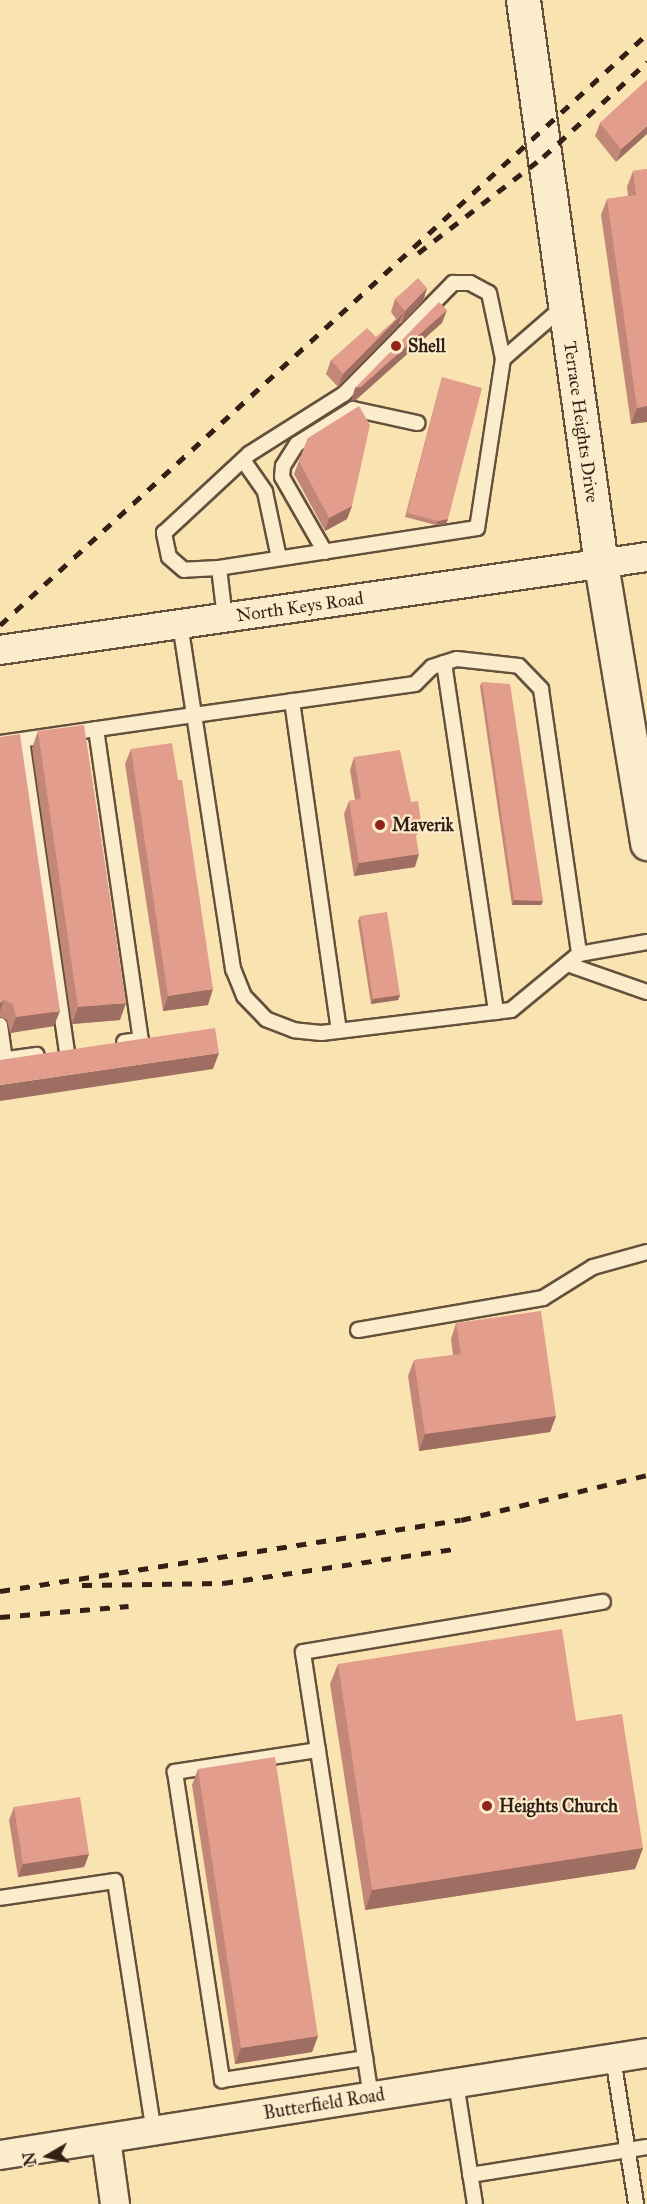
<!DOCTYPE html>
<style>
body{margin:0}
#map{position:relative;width:647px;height:2204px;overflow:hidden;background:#f9e3b1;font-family:"IM FELL Great Primer",serif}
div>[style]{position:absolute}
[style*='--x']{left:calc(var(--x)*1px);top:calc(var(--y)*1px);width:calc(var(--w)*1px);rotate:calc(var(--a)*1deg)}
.roads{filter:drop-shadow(2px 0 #64503c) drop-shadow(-2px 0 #64503c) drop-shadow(0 2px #64503c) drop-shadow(0 -2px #64503c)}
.service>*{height:14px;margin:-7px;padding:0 7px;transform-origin:7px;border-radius:7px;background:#fbedcc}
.minor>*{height:28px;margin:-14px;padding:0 14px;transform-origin:14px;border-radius:14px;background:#fbedcc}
.secondary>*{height:33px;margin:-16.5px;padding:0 16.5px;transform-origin:16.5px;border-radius:16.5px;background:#fbedcc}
.rail>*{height:4.5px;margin-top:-2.25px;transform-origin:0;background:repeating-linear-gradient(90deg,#331f15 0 10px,transparent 0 20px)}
.wall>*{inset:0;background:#c38778}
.shaded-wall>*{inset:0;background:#9f6e62}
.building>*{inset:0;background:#e39d8c}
.dots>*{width:16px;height:16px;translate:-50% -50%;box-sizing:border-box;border:3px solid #fbedcc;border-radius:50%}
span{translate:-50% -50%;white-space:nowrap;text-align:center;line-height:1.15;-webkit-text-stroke:4.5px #fbedcc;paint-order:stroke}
.poi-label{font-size:18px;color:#331f15;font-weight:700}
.left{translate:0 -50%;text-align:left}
.street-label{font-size:18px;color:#331f15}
.north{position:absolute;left:18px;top:2126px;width:60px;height:60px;-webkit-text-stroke:4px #fbedcc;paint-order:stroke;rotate:261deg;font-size:16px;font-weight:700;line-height:24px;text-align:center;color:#331f15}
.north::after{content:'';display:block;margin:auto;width:21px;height:27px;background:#331f15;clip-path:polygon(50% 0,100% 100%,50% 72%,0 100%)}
</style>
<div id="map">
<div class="roads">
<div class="service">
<i style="--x:453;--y:283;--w:17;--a:0"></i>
<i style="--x:470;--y:283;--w:21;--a:28"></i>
<i style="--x:489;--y:293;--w:67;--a:78"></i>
<i style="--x:503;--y:359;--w:171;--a:98.7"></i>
<i style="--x:477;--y:528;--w:261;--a:171.2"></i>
<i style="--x:219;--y:568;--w:35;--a:177"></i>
<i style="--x:184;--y:570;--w:20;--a:-139"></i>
<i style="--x:169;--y:557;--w:25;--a:-102"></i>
<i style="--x:164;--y:533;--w:116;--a:-42.9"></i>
<i style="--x:249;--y:454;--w:112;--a:-32.3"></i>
<i style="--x:344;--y:394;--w:156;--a:-45.5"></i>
<i style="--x:503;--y:359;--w:79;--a:-40.9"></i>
<i style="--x:243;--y:460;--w:39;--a:55"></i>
<i style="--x:265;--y:492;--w:67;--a:78"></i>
<i style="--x:325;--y:552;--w:86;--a:-119.8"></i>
<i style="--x:282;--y:477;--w:11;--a:-85"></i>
<i style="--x:283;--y:466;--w:26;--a:-58"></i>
<i style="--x:297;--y:444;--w:66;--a:-32"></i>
<i style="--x:353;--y:409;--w:66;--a:12.3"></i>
<i style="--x:219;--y:568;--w:50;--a:83.2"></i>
<i style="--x:457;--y:659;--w:62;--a:6.4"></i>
<i style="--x:519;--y:666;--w:32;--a:46"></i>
<i style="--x:541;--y:689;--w:268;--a:81.8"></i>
<i style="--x:579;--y:954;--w:88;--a:140.5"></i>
<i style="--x:511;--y:1010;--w:191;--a:173.1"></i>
<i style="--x:321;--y:1033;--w:27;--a:-174"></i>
<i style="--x:294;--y:1030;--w:30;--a:-159"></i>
<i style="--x:266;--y:1019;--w:32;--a:-134"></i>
<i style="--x:244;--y:996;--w:29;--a:-112"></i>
<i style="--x:233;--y:969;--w:257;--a:-98.7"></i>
<i style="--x:194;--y:715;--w:223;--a:-8"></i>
<i style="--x:415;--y:684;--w:24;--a:-45"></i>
<i style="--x:432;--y:667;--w:26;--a:-18"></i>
<i style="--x:444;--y:663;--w:353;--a:81.5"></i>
<i style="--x:292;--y:701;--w:333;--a:81.9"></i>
<i style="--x:96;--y:729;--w:314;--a:81.8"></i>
<i style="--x:141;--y:1040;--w:17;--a:173"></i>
<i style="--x:22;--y:740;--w:314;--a:81.8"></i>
<i style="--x:0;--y:743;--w:196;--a:-8.2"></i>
<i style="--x:194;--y:715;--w:92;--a:-98.7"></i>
<i style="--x:579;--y:954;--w:69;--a:-10"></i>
<i style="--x:567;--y:964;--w:85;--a:19.3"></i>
<i style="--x:0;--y:1025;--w:35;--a:82"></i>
<i style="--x:0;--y:1060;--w:37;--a:-8"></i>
<i style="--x:358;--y:1330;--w:188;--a:-9.8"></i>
<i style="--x:543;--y:1298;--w:59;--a:-31.8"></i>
<i style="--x:593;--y:1267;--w:56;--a:-15.5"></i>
<i style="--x:318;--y:1750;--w:145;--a:171.3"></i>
<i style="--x:175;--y:1772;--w:312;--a:81.3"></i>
<i style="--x:222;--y:2080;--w:145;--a:-8.7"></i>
<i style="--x:0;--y:1898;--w:116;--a:-8.4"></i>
<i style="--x:115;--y:1881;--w:254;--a:81.2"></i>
<i style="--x:613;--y:2058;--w:148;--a:81"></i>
<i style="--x:456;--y:2083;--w:122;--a:81.1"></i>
<i style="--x:371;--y:2097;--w:450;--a:-98.7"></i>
<i style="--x:303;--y:1652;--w:304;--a:-9.5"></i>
<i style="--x:470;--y:2175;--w:179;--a:-9"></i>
</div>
<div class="minor">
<i style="--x:0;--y:650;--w:654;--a:-8.18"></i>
<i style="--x:106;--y:2139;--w:66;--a:82.1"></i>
<i style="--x:0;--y:2155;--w:655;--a:-8.96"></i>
</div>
<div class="secondary">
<i style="--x:523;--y:0;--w:569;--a:82.13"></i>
<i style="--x:601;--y:564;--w:283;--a:80.6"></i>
</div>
</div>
<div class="rail">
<i style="--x:418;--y:253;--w:158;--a:-37.5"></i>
<i style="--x:543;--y:157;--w:141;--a:-42.4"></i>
<i style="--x:0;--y:625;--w:876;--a:-42.41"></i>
<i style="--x:82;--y:1585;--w:141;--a:-0.8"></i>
<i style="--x:223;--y:1583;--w:232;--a:-8.4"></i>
<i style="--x:0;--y:1591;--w:466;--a:-8.8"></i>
<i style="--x:461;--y:1520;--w:191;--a:-13.6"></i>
<i style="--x:0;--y:1617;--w:129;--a:-4.9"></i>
</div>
<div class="wall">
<i style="clip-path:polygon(647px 80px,616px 162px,595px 136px,600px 123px)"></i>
<i style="clip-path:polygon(647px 169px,647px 422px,631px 424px,601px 215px,607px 199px,628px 196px,627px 187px,633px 171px)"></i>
<i style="clip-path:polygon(427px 288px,423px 301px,401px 324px,399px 322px,398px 326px,338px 387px,326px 374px,331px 360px,376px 337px,396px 319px,391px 312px,395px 299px)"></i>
<i style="clip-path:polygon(442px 377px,448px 519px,446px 524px,436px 525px,405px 517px)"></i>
<i style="clip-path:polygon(308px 438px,352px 506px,347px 519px,325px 531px,294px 474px)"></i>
<i style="clip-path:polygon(482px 682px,543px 901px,541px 905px,512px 905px,480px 686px)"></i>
<i style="clip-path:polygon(38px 731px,120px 1020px,72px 1024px,32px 748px)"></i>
<i style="clip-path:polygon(0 737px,54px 1026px,10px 1033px,7px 1020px,0 1017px)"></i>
<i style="clip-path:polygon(131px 749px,208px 1005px,163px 1011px,125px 764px)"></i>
<i style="clip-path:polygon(354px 757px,416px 836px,415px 867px,354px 876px,344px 814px,349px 801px,355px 800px,350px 770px)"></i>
<i style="clip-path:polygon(360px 916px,400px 995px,398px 1000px,371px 1004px,358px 921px)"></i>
<i style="clip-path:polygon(456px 1323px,556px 1416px,550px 1432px,419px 1451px,408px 1376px,414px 1360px,453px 1355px,451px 1339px)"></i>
<i style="clip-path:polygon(338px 1664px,576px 1721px,643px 1848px,635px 1869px,365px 1910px,330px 1684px)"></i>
<i style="clip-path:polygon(198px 1769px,318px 2036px,312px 2052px,235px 2064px,192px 1785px)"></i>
<i style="clip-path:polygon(14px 1807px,89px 1854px,84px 1867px,18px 1877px,9px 1820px)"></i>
</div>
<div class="shaded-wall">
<i style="clip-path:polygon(647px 126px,647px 134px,616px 162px,621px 149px)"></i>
<i style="clip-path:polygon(427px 288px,423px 301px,401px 324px,405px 311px)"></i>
<i style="clip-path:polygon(447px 310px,442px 323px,356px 400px,351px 401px,355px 388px)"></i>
<i style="clip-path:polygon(403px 313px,398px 326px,338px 387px,343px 374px)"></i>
<i style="clip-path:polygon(647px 406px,647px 422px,631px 424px,637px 408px)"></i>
<i style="clip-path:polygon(352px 506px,347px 519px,325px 531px,329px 518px)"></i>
<i style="clip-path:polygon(448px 519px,446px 524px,436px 525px,438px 521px)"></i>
<i style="clip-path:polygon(421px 822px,416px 836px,414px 824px)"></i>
<i style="clip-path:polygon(419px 854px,415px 867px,354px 876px,359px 863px)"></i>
<i style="clip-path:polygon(514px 900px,543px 901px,541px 905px,512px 905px)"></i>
<i style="clip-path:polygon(213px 989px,208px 1005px,163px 1011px,168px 996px)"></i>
<i style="clip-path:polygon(400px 995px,398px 1000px,371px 1004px,373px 999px)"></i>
<i style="clip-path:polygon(4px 1000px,0 1011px,0 1003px)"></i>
<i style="clip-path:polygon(126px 1003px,120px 1020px,72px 1024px,78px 1007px)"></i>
<i style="clip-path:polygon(60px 1011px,54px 1026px,10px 1033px,16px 1017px)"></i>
<i style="clip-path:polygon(219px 1053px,213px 1069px,0 1101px,0 1085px)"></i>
<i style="clip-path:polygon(556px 1416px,550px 1432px,419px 1451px,425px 1434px)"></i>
<i style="clip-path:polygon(643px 1848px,635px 1869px,365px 1910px,372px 1890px)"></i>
<i style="clip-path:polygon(89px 1854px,84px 1867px,18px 1877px,23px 1864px)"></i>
<i style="clip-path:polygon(318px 2036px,312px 2052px,235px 2064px,241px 2048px)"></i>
</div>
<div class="building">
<i style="clip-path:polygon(647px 80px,647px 126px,621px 149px,600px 123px)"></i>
<i style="clip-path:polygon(647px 169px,647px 406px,637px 408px,607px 199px,636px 195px,633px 171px)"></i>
<i style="clip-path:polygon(418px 278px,427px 288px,405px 311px,395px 299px)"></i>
<i style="clip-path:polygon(439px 302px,447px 310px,361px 387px,355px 388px)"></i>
<i style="clip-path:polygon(403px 313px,343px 374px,331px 360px,367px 328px,376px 337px)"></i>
<i style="clip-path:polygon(442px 377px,482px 388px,448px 519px,438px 521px,407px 513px)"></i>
<i style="clip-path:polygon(359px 406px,370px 425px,352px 506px,329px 518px,299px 461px,308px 438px)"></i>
<i style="clip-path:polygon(482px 682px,510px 684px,543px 901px,514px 900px)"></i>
<i style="clip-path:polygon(84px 725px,126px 1003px,78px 1007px,38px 731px)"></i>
<i style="clip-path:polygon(20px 734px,60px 1011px,16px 1017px,13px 1004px,4px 1000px,0 1003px,0 737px)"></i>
<i style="clip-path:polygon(172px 743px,178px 780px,182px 780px,213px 989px,168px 996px,131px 749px)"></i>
<i style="clip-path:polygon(400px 750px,411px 802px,418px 801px,421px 822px,414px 824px,419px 854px,359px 863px,349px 801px,361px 799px,354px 757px)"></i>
<i style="clip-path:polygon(387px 912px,400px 995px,373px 999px,360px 916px)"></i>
<i style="clip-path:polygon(215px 1028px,219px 1053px,0 1085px,0 1060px)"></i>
<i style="clip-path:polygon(541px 1311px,556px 1416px,425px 1434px,414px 1360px,461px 1354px,456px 1323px)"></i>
<i style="clip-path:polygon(562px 1629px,576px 1721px,622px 1714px,643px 1848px,372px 1890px,338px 1664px)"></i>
<i style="clip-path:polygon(275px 1757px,318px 2036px,241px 2048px,198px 1769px)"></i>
<i style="clip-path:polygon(80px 1797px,89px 1854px,23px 1864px,14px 1807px)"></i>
</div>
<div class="dots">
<i style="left:396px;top:346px;background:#8f2418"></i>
<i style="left:380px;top:825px;background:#8f2418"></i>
<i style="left:487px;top:1806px;background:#8f2418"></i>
</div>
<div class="poi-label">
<span class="left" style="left:408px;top:346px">Shell</span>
<span class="left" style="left:392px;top:825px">Maverik</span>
<span class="left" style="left:499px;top:1806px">Heights Church</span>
</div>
<div class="street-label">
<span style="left:581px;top:422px;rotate:82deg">Terrace Heights Drive</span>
<span style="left:300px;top:607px;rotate:-8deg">North Keys Road</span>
<span style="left:324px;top:2104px;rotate:-9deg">Butterfield Road</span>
</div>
<div class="north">N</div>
</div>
